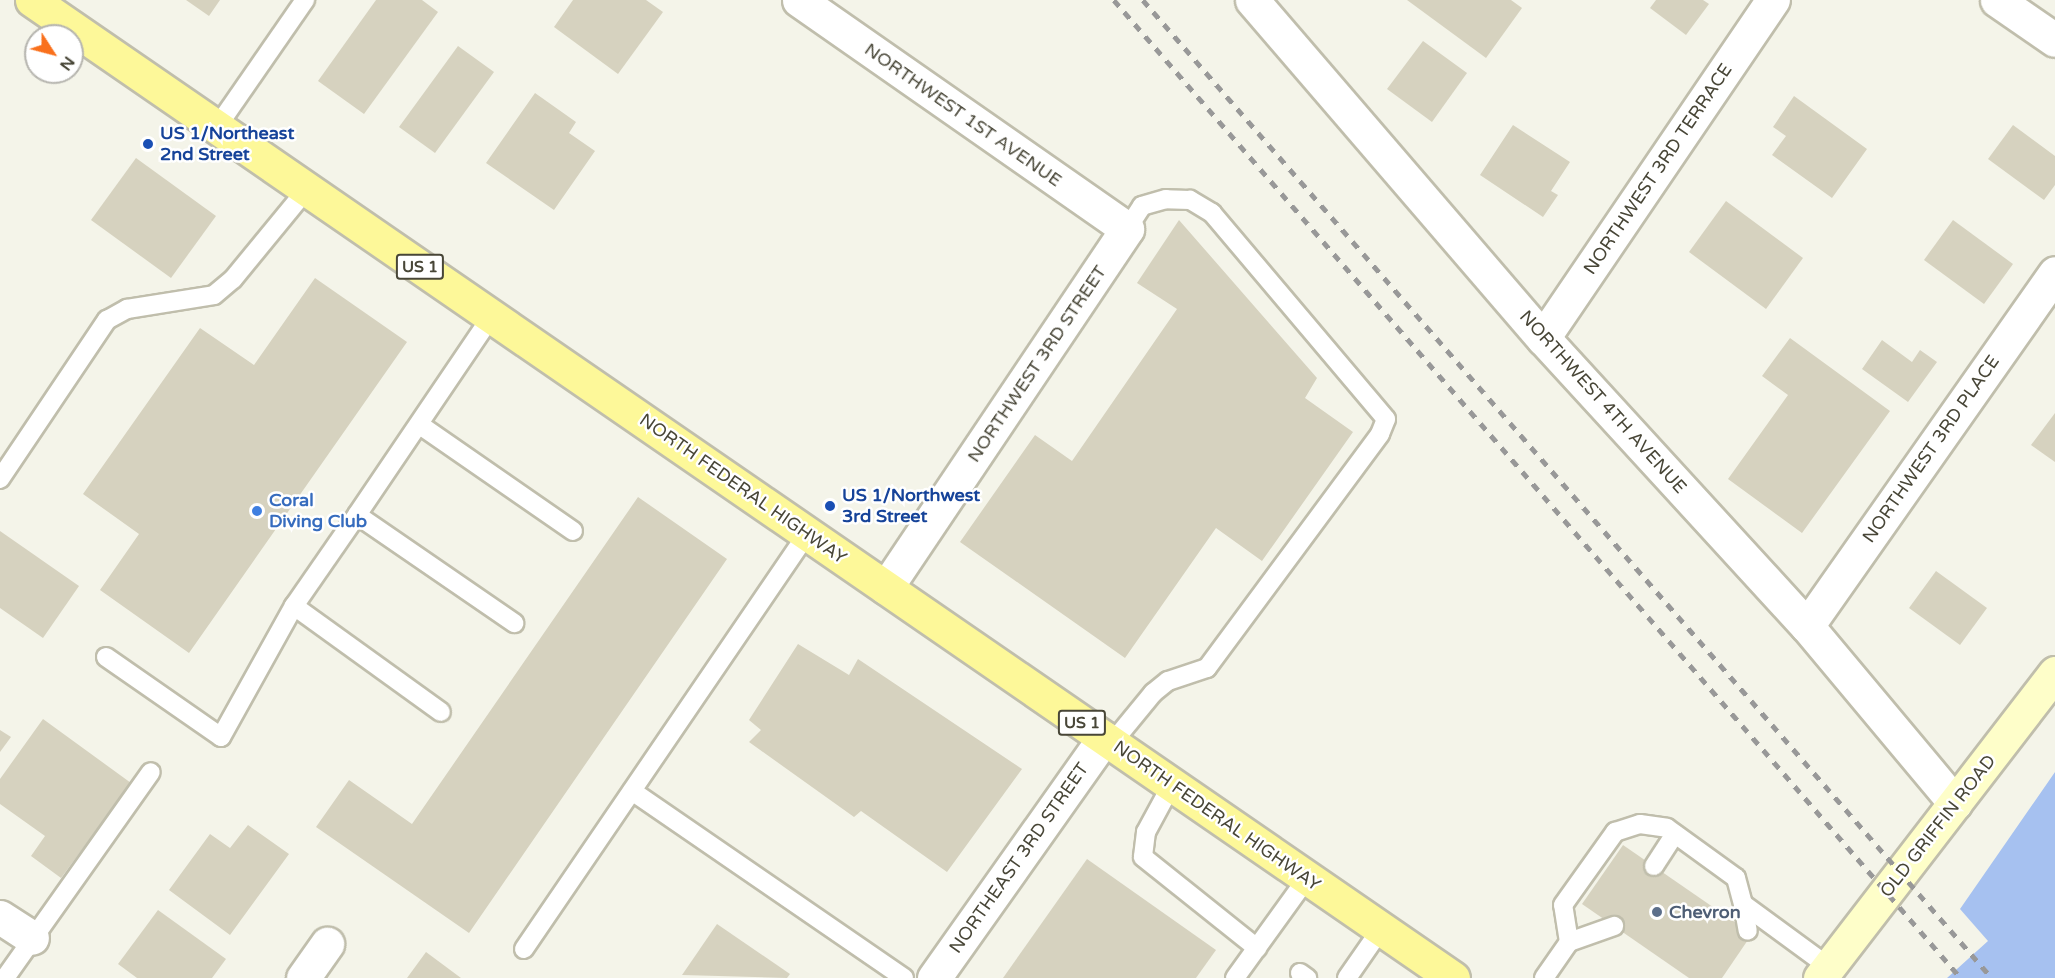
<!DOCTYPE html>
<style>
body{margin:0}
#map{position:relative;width:2055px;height:978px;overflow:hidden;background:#f4f4e9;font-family:"Varela Round",sans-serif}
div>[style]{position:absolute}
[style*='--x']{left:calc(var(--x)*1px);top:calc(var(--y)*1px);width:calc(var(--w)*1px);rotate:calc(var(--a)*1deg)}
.water>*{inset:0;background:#a6c1f0}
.building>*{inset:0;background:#d6d2bf}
.roads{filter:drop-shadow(2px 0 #c0beac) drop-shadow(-2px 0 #c0beac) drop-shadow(0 2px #c0beac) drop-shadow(0 -2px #c0beac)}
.lane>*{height:18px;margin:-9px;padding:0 9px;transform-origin:9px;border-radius:9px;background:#fff}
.street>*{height:33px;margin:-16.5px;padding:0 16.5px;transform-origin:16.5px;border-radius:16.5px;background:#fff}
.secondary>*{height:33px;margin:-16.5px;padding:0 16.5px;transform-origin:16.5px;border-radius:16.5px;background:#fefec9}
.primary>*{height:33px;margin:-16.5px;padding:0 16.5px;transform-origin:16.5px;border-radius:16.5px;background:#fdf899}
.rail>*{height:4.5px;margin-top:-2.25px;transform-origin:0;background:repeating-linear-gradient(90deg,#989898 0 8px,transparent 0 16px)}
.dots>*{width:16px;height:16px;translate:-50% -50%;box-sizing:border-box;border:3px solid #fff;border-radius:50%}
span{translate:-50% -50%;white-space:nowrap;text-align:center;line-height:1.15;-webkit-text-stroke:5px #fff;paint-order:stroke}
.shield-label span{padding:2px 4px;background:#fff;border:2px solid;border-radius:4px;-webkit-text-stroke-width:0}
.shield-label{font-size:16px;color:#484637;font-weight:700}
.street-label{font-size:18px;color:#484637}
.transit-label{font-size:18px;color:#164399;font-weight:700}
.left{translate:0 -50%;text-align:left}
.shop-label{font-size:18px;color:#366cbe;font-weight:700}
.service-label{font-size:18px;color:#4e5e75;font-weight:700}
.north{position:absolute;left:24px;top:24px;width:60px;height:60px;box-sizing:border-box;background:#fff;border:2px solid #b6b5af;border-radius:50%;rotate:126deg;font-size:16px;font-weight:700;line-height:24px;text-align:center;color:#484637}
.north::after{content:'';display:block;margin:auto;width:21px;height:27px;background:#f9701c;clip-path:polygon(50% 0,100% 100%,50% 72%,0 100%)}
</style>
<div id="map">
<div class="water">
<i style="clip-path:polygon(2055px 772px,2055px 978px,1947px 978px,1988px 941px,1960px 909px)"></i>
</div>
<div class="building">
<i style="clip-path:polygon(186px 0,220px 0,209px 16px)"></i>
<i style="clip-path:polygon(376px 0,422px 0,438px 12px,364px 114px,318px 81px)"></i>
<i style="clip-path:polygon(573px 0,646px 0,663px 12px,618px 74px,554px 27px)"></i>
<i style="clip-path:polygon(1407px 0,1511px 0,1522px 8px,1486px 58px)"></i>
<i style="clip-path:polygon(1656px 0,1703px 0,1709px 4px,1686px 35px,1650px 8px)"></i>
<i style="clip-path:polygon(1423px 41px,1467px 73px,1432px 122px,1387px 89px)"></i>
<i style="clip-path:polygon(458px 46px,494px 72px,435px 153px,399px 127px)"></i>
<i style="clip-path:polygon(535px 93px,576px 122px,569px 133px,595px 151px,554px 210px,486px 163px)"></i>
<i style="clip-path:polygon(1794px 96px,1867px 149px,1832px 198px,1772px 155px,1786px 136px,1773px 127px)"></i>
<i style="clip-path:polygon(1513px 125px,1570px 162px,1551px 191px,1558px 195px,1543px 217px,1480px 175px)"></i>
<i style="clip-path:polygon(2013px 125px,2055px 156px,2055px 185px,2044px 200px,1988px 159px)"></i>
<i style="clip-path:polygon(136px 158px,216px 216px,171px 278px,91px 220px)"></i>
<i style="clip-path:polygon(1726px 201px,1803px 258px,1766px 309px,1689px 252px)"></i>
<i style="clip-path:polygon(1179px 220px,1317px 378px,1305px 398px,1353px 432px,1262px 561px,1216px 528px,1125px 658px,960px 542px,1035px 435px,1072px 461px,1177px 309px,1137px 283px)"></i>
<i style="clip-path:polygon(1953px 220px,2013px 264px,1984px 304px,1924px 260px)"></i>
<i style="clip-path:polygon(315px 278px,407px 342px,189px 653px,100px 590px,139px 534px,83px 494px,200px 328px,254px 365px)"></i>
<i style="clip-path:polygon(1790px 338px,1890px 411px,1802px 533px,1728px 479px,1788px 395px,1762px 376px)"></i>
<i style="clip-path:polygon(1882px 340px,1912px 362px,1920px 350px,1937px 362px,1908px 402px,1862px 369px)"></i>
<i style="clip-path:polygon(2055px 413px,2055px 462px,2031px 445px)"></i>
<i style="clip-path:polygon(638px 497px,727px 559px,469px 933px,316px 827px,349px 780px,412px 824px)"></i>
<i style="clip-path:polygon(0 531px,79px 586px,43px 638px,0 608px)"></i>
<i style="clip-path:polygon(1936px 571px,1987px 608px,1960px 645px,1909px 608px)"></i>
<i style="clip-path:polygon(798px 644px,849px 675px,858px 659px,1022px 769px,947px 872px,861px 811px,854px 817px,749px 742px,761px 730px,749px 720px)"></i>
<i style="clip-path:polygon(43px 719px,131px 783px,61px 878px,31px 856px,45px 836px,0 804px,0 779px)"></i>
<i style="clip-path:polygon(0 730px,11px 737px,0 752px)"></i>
<i style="clip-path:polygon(248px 825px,289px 854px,230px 935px,169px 890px,210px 834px,230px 848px)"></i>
<i style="clip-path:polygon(1623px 845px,1752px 934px,1722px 978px,1689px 978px,1582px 904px)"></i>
<i style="clip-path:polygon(1087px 859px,1216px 950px,1196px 978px,1003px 978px)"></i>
<i style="clip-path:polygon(158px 910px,226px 959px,212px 978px,137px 978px,118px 964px)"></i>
<i style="clip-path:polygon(717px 924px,790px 974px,787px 978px,682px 975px)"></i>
<i style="clip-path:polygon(426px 952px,461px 978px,407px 978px)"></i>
</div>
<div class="roads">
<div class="lane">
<i style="--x:217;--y:127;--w:155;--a:-55.3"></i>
<i style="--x:491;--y:317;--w:239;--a:124.1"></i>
<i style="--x:357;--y:515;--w:191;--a:34.5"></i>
<i style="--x:420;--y:425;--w:186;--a:34.7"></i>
<i style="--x:0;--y:479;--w:192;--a:-56.1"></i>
<i style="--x:107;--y:320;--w:23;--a:-29"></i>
<i style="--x:127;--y:309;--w:88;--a:-9.1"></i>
<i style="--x:214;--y:295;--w:25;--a:-40"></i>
<i style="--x:233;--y:279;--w:117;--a:-50.6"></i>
<i style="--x:294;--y:606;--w:181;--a:35.8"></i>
<i style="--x:106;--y:657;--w:140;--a:34.8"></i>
<i style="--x:221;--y:737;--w:150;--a:-60.9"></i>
<i style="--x:294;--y:606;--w:111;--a:-55.3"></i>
<i style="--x:1112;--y:743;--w:65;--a:-50.6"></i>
<i style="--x:1153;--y:693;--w:19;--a:-39"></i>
<i style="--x:1168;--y:681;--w:41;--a:-18.4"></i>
<i style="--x:1207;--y:668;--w:291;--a:-53.5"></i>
<i style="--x:1380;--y:434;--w:16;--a:-68"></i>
<i style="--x:1386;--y:419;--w:270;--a:-130.2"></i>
<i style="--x:1212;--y:213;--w:26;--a:-149"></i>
<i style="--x:1190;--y:200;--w:24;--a:-178"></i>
<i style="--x:1166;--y:199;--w:25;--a:164"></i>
<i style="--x:1142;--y:206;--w:27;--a:123"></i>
<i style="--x:1172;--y:784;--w:55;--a:118.4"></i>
<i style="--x:1146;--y:832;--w:25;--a:97"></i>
<i style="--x:1143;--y:857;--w:146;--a:38.6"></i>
<i style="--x:632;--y:791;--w:330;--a:34.5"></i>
<i style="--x:1654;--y:866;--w:38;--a:-57"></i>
<i style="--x:1743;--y:904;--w:27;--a:80"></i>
<i style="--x:1569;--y:942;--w:48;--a:-19.6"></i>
<i style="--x:524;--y:949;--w:502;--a:-55.71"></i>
<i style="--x:1300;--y:973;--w:9;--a:36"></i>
<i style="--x:5;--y:978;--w:252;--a:-54.7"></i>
<i style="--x:1235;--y:978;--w:123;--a:-54.2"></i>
<i style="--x:1347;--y:978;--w:60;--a:-55.2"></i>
<i style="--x:1544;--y:978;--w:44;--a:-55.2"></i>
<i style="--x:1569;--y:942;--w:37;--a:-99"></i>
<i style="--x:1563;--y:905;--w:90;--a:-54.5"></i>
<i style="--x:1615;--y:832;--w:26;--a:-18"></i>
<i style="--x:1640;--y:824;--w:27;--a:8"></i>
<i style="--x:1667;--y:828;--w:85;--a:35.9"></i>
<i style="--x:1736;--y:878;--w:27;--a:75"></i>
<i style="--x:1743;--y:904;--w:107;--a:36.2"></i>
</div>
<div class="street">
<i style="--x:799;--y:0;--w:400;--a:34.9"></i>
<i style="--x:1127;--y:229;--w:432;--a:123.9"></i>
<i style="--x:1252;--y:0;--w:446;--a:49.3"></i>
<i style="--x:1543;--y:338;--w:391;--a:47.5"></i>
<i style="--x:1807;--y:626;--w:231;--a:50.1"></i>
<i style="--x:1997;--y:0;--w:70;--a:34.6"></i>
<i style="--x:1543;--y:338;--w:409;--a:-55.8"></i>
<i style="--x:1807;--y:626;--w:431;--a:-54.9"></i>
<i style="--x:0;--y:917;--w:38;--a:33"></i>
<i style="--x:303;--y:978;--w:42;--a:-54.8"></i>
<i style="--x:934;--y:978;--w:294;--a:-54.7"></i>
</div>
<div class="secondary">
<i style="--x:1820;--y:978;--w:385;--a:-52.4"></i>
</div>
<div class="primary">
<i style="--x:32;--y:0;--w:1725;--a:34.54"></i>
</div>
</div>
<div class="rail">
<i style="--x:1114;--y:0;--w:1294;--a:49.11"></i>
<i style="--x:1143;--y:0;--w:1295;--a:49.04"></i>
</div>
<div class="dots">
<i style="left:148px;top:144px;background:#1a4fb4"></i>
<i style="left:830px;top:506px;background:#1a4fb4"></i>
<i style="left:257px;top:511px;background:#3f7fe0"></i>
<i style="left:1657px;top:912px;background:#5c6f8a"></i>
</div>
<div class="shield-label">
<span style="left:420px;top:267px">US 1</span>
<span style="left:1082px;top:723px">US 1</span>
</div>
<div class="street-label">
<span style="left:963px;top:115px;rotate:35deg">NORTHWEST 1ST AVENUE</span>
<span style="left:1658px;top:169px;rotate:-56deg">NORTHWEST 3RD TERRACE</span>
<span style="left:1037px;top:364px;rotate:-56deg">NORTHWEST 3RD STREET</span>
<span style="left:1603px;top:402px;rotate:48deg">NORTHWEST 4TH AVENUE</span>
<span style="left:1931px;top:449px;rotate:-55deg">NORTHWEST 3RD PLACE</span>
<span style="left:743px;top:489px;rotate:35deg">NORTH FEDERAL HIGHWAY</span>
<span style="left:1217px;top:816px;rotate:35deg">NORTH FEDERAL HIGHWAY</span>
<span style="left:1938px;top:826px;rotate:-52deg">OLD GRIFFIN ROAD</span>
<span style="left:1019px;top:858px;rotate:-55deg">NORTHEAST 3RD STREET</span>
</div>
<div class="transit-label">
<span class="left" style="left:160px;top:144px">US 1/Northeast<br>2nd Street</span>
<span class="left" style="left:842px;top:506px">US 1/Northwest<br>3rd Street</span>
</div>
<div class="shop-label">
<span class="left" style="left:269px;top:511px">Coral<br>Diving Club</span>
</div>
<div class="service-label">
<span class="left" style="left:1669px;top:912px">Chevron</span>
</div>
<div class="north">N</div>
</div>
